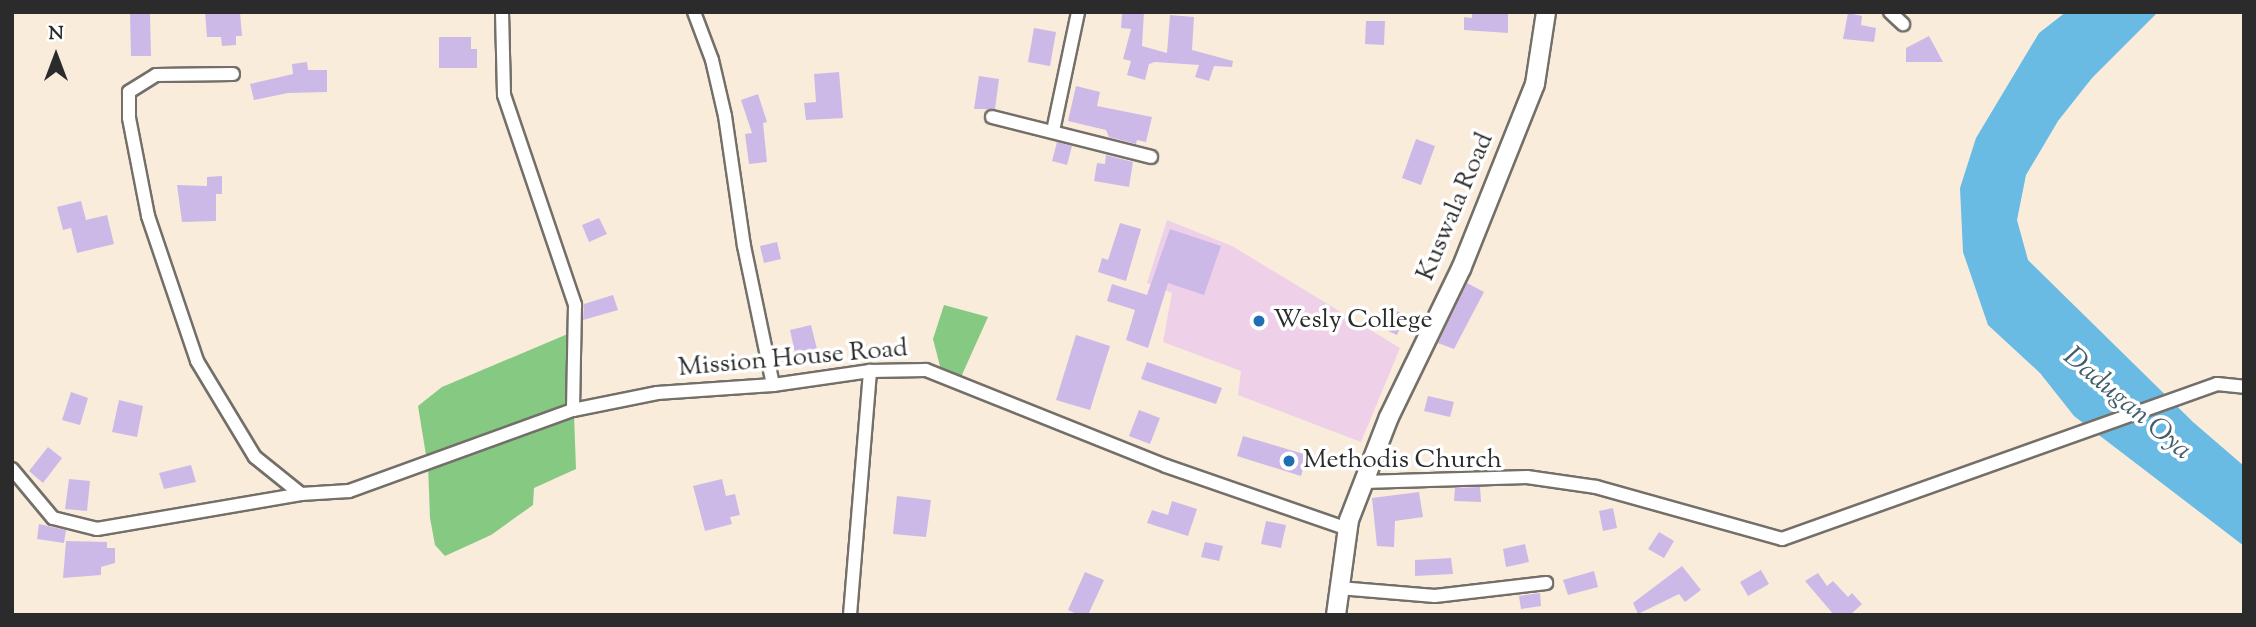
<!DOCTYPE html>
<style>
body{margin:0}
#map{position:relative;width:2256px;height:627px;overflow:hidden;background:#f9ecdb;font-family:"Sorts Mill Goudy",serif}
div>[style]{position:absolute}
[style*='--x']{left:calc(var(--x)*1px);top:calc(var(--y)*1px);width:calc(var(--w)*1px);rotate:calc(var(--a)*1deg)}
.built>*{inset:0;background:#eed0e8}
.green>*{inset:0;background:#85c982}
.water>*{inset:0;background:#69bbe4}
.building>*{inset:0;background:#cdb9e7}
.roads{filter:drop-shadow(2px 0 #736f69) drop-shadow(-2px 0 #736f69) drop-shadow(0 2px #736f69) drop-shadow(0 -2px #736f69)}
.street>*{height:12px;margin:-6px;padding:0 6px;transform-origin:6px;border-radius:6px;background:#fff}
.secondary>*{height:18px;margin:-9px;padding:0 9px;transform-origin:9px;border-radius:9px;background:#fff}
.dots>*{width:19px;height:19px;translate:-50% -50%;box-sizing:border-box;border:4px solid #fff;border-radius:50%}
span{translate:-50% -50%;white-space:nowrap;text-align:center;line-height:1.15;-webkit-text-stroke:7px #fff;paint-order:stroke}
.street-label{font-size:26px;color:#2b2b2b}
.poi-label{font-size:26px;color:#2b2b2b}
.left{translate:0 -50%;text-align:left}
.water-label{font-size:28px;color:#415d6c;font-style:italic}
.frame{position:absolute;inset:0;border:14px solid #2b2b2b;pointer-events:none}
.north{position:absolute;left:21px;top:21px;width:70px;height:70px;-webkit-text-stroke:5px #fff;paint-order:stroke;rotate:0deg;font-size:19px;font-weight:700;line-height:28px;text-align:center;color:#2b2b2b}
.north::after{content:'';display:block;margin:auto;width:24px;height:32px;background:#2b2b2b;clip-path:polygon(50% 0,100% 100%,50% 72%,0 100%)}
</style>
<div id="map">
<div class="built">
<i style="clip-path:polygon(1167px 220px,1232px 246px,1400px 348px,1361px 442px,1238px 395px,1241px 371px,1163px 342px,1172px 293px,1147px 283px)"></i>
</div>
<div class="green">
<i style="clip-path:polygon(944px 305px,988px 317px,961px 377px,941px 370px,933px 339px)"></i>
<i style="clip-path:polygon(570px 333px,567px 404px,426px 455px,418px 406px,442px 387px)"></i>
<i style="clip-path:polygon(574px 415px,576px 469px,534px 488px,533px 505px,491px 535px,445px 556px,435px 545px,430px 518px,428px 464px)"></i>
</div>
<div class="water">
<i style="clip-path:polygon(2066px 12px,2158px 12px,2092px 78px,2058px 121px,2026px 175px,2017px 220px,2028px 260px,2193px 422px,2244px 466px,2244px 546px,2074px 416px,2040px 373px,1988px 325px,1963px 252px,1960px 188px,1976px 138px,2039px 33px)"></i>
</div>
<div class="building">
<i style="clip-path:polygon(205px 12px,240px 12px,242px 36px,236px 36px,236px 45px,222px 46px,221px 37px,207px 37px)"></i>
<i style="clip-path:polygon(1144px 12px,1142px 46px,1167px 53px,1170px 15px,1194px 17px,1192px 50px,1233px 61px,1232px 67px,1214px 66px,1209px 81px,1195px 77px,1199px 65px,1155px 62px,1149px 64px,1145px 80px,1127px 75px,1131px 61px,1123px 59px,1131px 29px,1121px 28px,1122px 14px)"></i>
<i style="clip-path:polygon(1472px 12px,1508px 12px,1508px 33px,1464px 30px,1464px 17px,1472px 18px)"></i>
<i style="clip-path:polygon(130px 13px,150px 13px,151px 56px,131px 56px)"></i>
<i style="clip-path:polygon(1848px 13px,1862px 16px,1861px 25px,1876px 28px,1874px 42px,1843px 39px)"></i>
<i style="clip-path:polygon(1366px 21px,1385px 21px,1384px 45px,1365px 44px)"></i>
<i style="clip-path:polygon(1034px 28px,1056px 32px,1050px 66px,1028px 62px)"></i>
<i style="clip-path:polygon(1929px 36px,1943px 62px,1906px 62px,1906px 48px)"></i>
<i style="clip-path:polygon(439px 37px,471px 37px,471px 49px,477px 49px,477px 68px,439px 68px)"></i>
<i style="clip-path:polygon(307px 62px,308px 70px,327px 70px,327px 92px,288px 93px,254px 100px,250px 84px,293px 74px,292px 64px)"></i>
<i style="clip-path:polygon(839px 72px,843px 118px,806px 120px,804px 103px,816px 102px,814px 74px)"></i>
<i style="clip-path:polygon(979px 76px,999px 79px,995px 109px,974px 109px)"></i>
<i style="clip-path:polygon(1076px 86px,1100px 92px,1097px 106px,1152px 117px,1146px 142px,1137px 140px,1136px 144px,1109px 137px,1106px 130px,1068px 121px)"></i>
<i style="clip-path:polygon(758px 94px,767px 122px,763px 123px,767px 162px,749px 164px,745px 134px,752px 133px,741px 100px)"></i>
<i style="clip-path:polygon(1416px 139px,1435px 146px,1421px 185px,1402px 178px)"></i>
<i style="clip-path:polygon(1057px 142px,1072px 146px,1067px 165px,1052px 161px)"></i>
<i style="clip-path:polygon(1106px 155px,1133px 162px,1129px 187px,1094px 181px,1097px 163px,1105px 164px)"></i>
<i style="clip-path:polygon(222px 176px,222px 194px,216px 194px,216px 221px,182px 222px,177px 185px,207px 186px,207px 177px)"></i>
<i style="clip-path:polygon(81px 201px,86px 220px,107px 215px,114px 244px,77px 253px,71px 228px,63px 230px,57px 207px)"></i>
<i style="clip-path:polygon(599px 218px,607px 234px,589px 242px,582px 225px)"></i>
<i style="clip-path:polygon(1120px 223px,1141px 229px,1126px 281px,1098px 272px,1102px 258px,1108px 260px)"></i>
<i style="clip-path:polygon(1170px 229px,1221px 246px,1204px 295px,1168px 283px,1148px 348px,1126px 340px,1135px 310px,1107px 301px,1112px 284px,1147px 295px)"></i>
<i style="clip-path:polygon(777px 242px,781px 259px,764px 263px,760px 246px)"></i>
<i style="clip-path:polygon(1467px 283px,1484px 292px,1454px 349px,1438px 343px)"></i>
<i style="clip-path:polygon(613px 295px,618px 310px,583px 320px,584px 304px)"></i>
<i style="clip-path:polygon(1392px 309px,1405px 315px,1397px 335px,1384px 329px)"></i>
<i style="clip-path:polygon(811px 325px,819px 357px,797px 362px,790px 330px)"></i>
<i style="clip-path:polygon(1076px 335px,1110px 346px,1090px 410px,1056px 400px)"></i>
<i style="clip-path:polygon(1147px 362px,1222px 388px,1216px 404px,1141px 379px)"></i>
<i style="clip-path:polygon(71px 392px,88px 398px,80px 425px,62px 420px)"></i>
<i style="clip-path:polygon(1428px 396px,1454px 402px,1450px 417px,1424px 411px)"></i>
<i style="clip-path:polygon(119px 400px,143px 406px,137px 437px,112px 432px)"></i>
<i style="clip-path:polygon(1139px 410px,1160px 418px,1150px 444px,1129px 436px)"></i>
<i style="clip-path:polygon(1243px 436px,1307px 455px,1301px 476px,1237px 456px)"></i>
<i style="clip-path:polygon(48px 447px,62px 458px,43px 483px,29px 471px)"></i>
<i style="clip-path:polygon(191px 465px,196px 482px,164px 489px,159px 473px)"></i>
<i style="clip-path:polygon(69px 479px,90px 481px,87px 511px,65px 509px)"></i>
<i style="clip-path:polygon(722px 479px,726px 496px,735px 494px,740px 515px,730px 517px,732px 524px,705px 531px,693px 486px)"></i>
<i style="clip-path:polygon(1480px 487px,1481px 502px,1454px 501px,1455px 488px)"></i>
<i style="clip-path:polygon(1419px 492px,1423px 517px,1395px 521px,1394px 547px,1377px 546px,1372px 498px)"></i>
<i style="clip-path:polygon(897px 496px,931px 500px,926px 537px,893px 534px)"></i>
<i style="clip-path:polygon(1172px 501px,1197px 509px,1188px 536px,1147px 523px,1152px 510px,1168px 515px)"></i>
<i style="clip-path:polygon(1613px 508px,1617px 528px,1603px 531px,1599px 511px)"></i>
<i style="clip-path:polygon(1266px 521px,1286px 525px,1281px 548px,1261px 544px)"></i>
<i style="clip-path:polygon(39px 524px,66px 530px,64px 543px,37px 539px)"></i>
<i style="clip-path:polygon(1659px 532px,1674px 541px,1664px 558px,1648px 549px)"></i>
<i style="clip-path:polygon(66px 541px,107px 542px,107px 548px,115px 548px,115px 563px,101px 567px,101px 575px,63px 578px)"></i>
<i style="clip-path:polygon(1205px 542px,1223px 546px,1219px 561px,1201px 557px)"></i>
<i style="clip-path:polygon(1525px 544px,1529px 562px,1506px 567px,1503px 549px)"></i>
<i style="clip-path:polygon(1451px 558px,1453px 574px,1415px 576px,1415px 560px)"></i>
<i style="clip-path:polygon(1682px 566px,1701px 590px,1685px 602px,1679px 594px,1638px 614px,1633px 603px)"></i>
<i style="clip-path:polygon(1761px 570px,1769px 584px,1748px 596px,1740px 582px)"></i>
<i style="clip-path:polygon(1594px 571px,1598px 587px,1568px 595px,1563px 580px)"></i>
<i style="clip-path:polygon(1085px 572px,1104px 580px,1088px 615px,1079px 615px,1068px 610px)"></i>
<i style="clip-path:polygon(1818px 573px,1827px 586px,1833px 581px,1848px 597px,1852px 593px,1862px 604px,1850px 615px,1834px 615px,1805px 581px)"></i>
<i style="clip-path:polygon(1540px 593px,1541px 606px,1521px 609px,1519px 596px)"></i>
</div>
<div class="roads">
<div class="street">
<i style="--x:502;--y:12;--w:83;--a:88.6"></i>
<i style="--x:504;--y:95;--w:222;--a:71.3"></i>
<i style="--x:575;--y:305;--w:105;--a:91.1"></i>
<i style="--x:694;--y:12;--w:51;--a:69.4"></i>
<i style="--x:712;--y:60;--w:57;--a:76.9"></i>
<i style="--x:725;--y:116;--w:131;--a:81.7"></i>
<i style="--x:744;--y:246;--w:142;--a:78.2"></i>
<i style="--x:1890;--y:12;--w:18;--a:43"></i>
<i style="--x:233;--y:74;--w:77;--a:179.3"></i>
<i style="--x:156;--y:75;--w:32;--a:148"></i>
<i style="--x:129;--y:92;--w:26;--a:90"></i>
<i style="--x:129;--y:118;--w:100;--a:79"></i>
<i style="--x:148;--y:216;--w:153;--a:71.3"></i>
<i style="--x:197;--y:361;--w:112;--a:58.9"></i>
<i style="--x:255;--y:457;--w:59;--a:38.8"></i>
<i style="--x:301;--y:494;--w:48;--a:-3.6"></i>
<i style="--x:349;--y:491;--w:238;--a:-19.9"></i>
<i style="--x:573;--y:410;--w:86;--a:-11.4"></i>
<i style="--x:657;--y:393;--w:116;--a:-3.9"></i>
<i style="--x:773;--y:385;--w:98;--a:-8.2"></i>
<i style="--x:870;--y:371;--w:56;--a:-1"></i>
<i style="--x:926;--y:370;--w:258;--a:21.8"></i>
<i style="--x:1166;--y:466;--w:193;--a:19.1"></i>
<i style="--x:992;--y:117;--w:164;--a:14.1"></i>
<i style="--x:1053;--y:131;--w:122;--a:-78.1"></i>
<i style="--x:12;--y:469;--w:64;--a:50.1"></i>
<i style="--x:53;--y:518;--w:45;--a:14"></i>
<i style="--x:97;--y:529;--w:207;--a:-9.7"></i>
<i style="--x:1364;--y:482;--w:163;--a:-1.8"></i>
<i style="--x:1527;--y:477;--w:70;--a:8.2"></i>
<i style="--x:1596;--y:487;--w:193;--a:15.6"></i>
<i style="--x:1782;--y:539;--w:462;--a:-19.6"></i>
<i style="--x:2217;--y:384;--w:27;--a:6"></i>
<i style="--x:1339;--y:588;--w:96;--a:4.8"></i>
<i style="--x:1435;--y:596;--w:112;--a:-6.7"></i>
<i style="--x:850;--y:615;--w:245;--a:-85.3"></i>
</div>
<div class="secondary">
<i style="--x:1336;--y:615;--w:96;--a:-82.2"></i>
<i style="--x:1349;--y:520;--w:110;--a:-68.8"></i>
<i style="--x:1389;--y:417;--w:165;--a:-64.1"></i>
<i style="--x:1461;--y:269;--w:199;--a:-68.2"></i>
<i style="--x:1535;--y:84;--w:73;--a:-81.3"></i>
</div>
</div>
<div class="dots">
<i style="left:1259px;top:321px;background:#1f6fb2"></i>
<i style="left:1289px;top:461px;background:#1f6fb2"></i>
</div>
<div class="street-label">
<span style="left:1456px;top:207px;rotate:-67deg">Kuswala Road</span>
<span style="left:793px;top:359px;rotate:-5deg">Mission House Road</span>
</div>
<div class="poi-label">
<span class="left" style="left:1273px;top:321px">Wesly College</span>
<span class="left" style="left:1303px;top:461px">Methodis Church</span>
</div>
<div class="water-label">
<span style="left:2127px;top:404px;rotate:40deg">Dadugan Oya</span>
</div>
<div class="frame"></div>
<div class="north">N</div>
</div>
